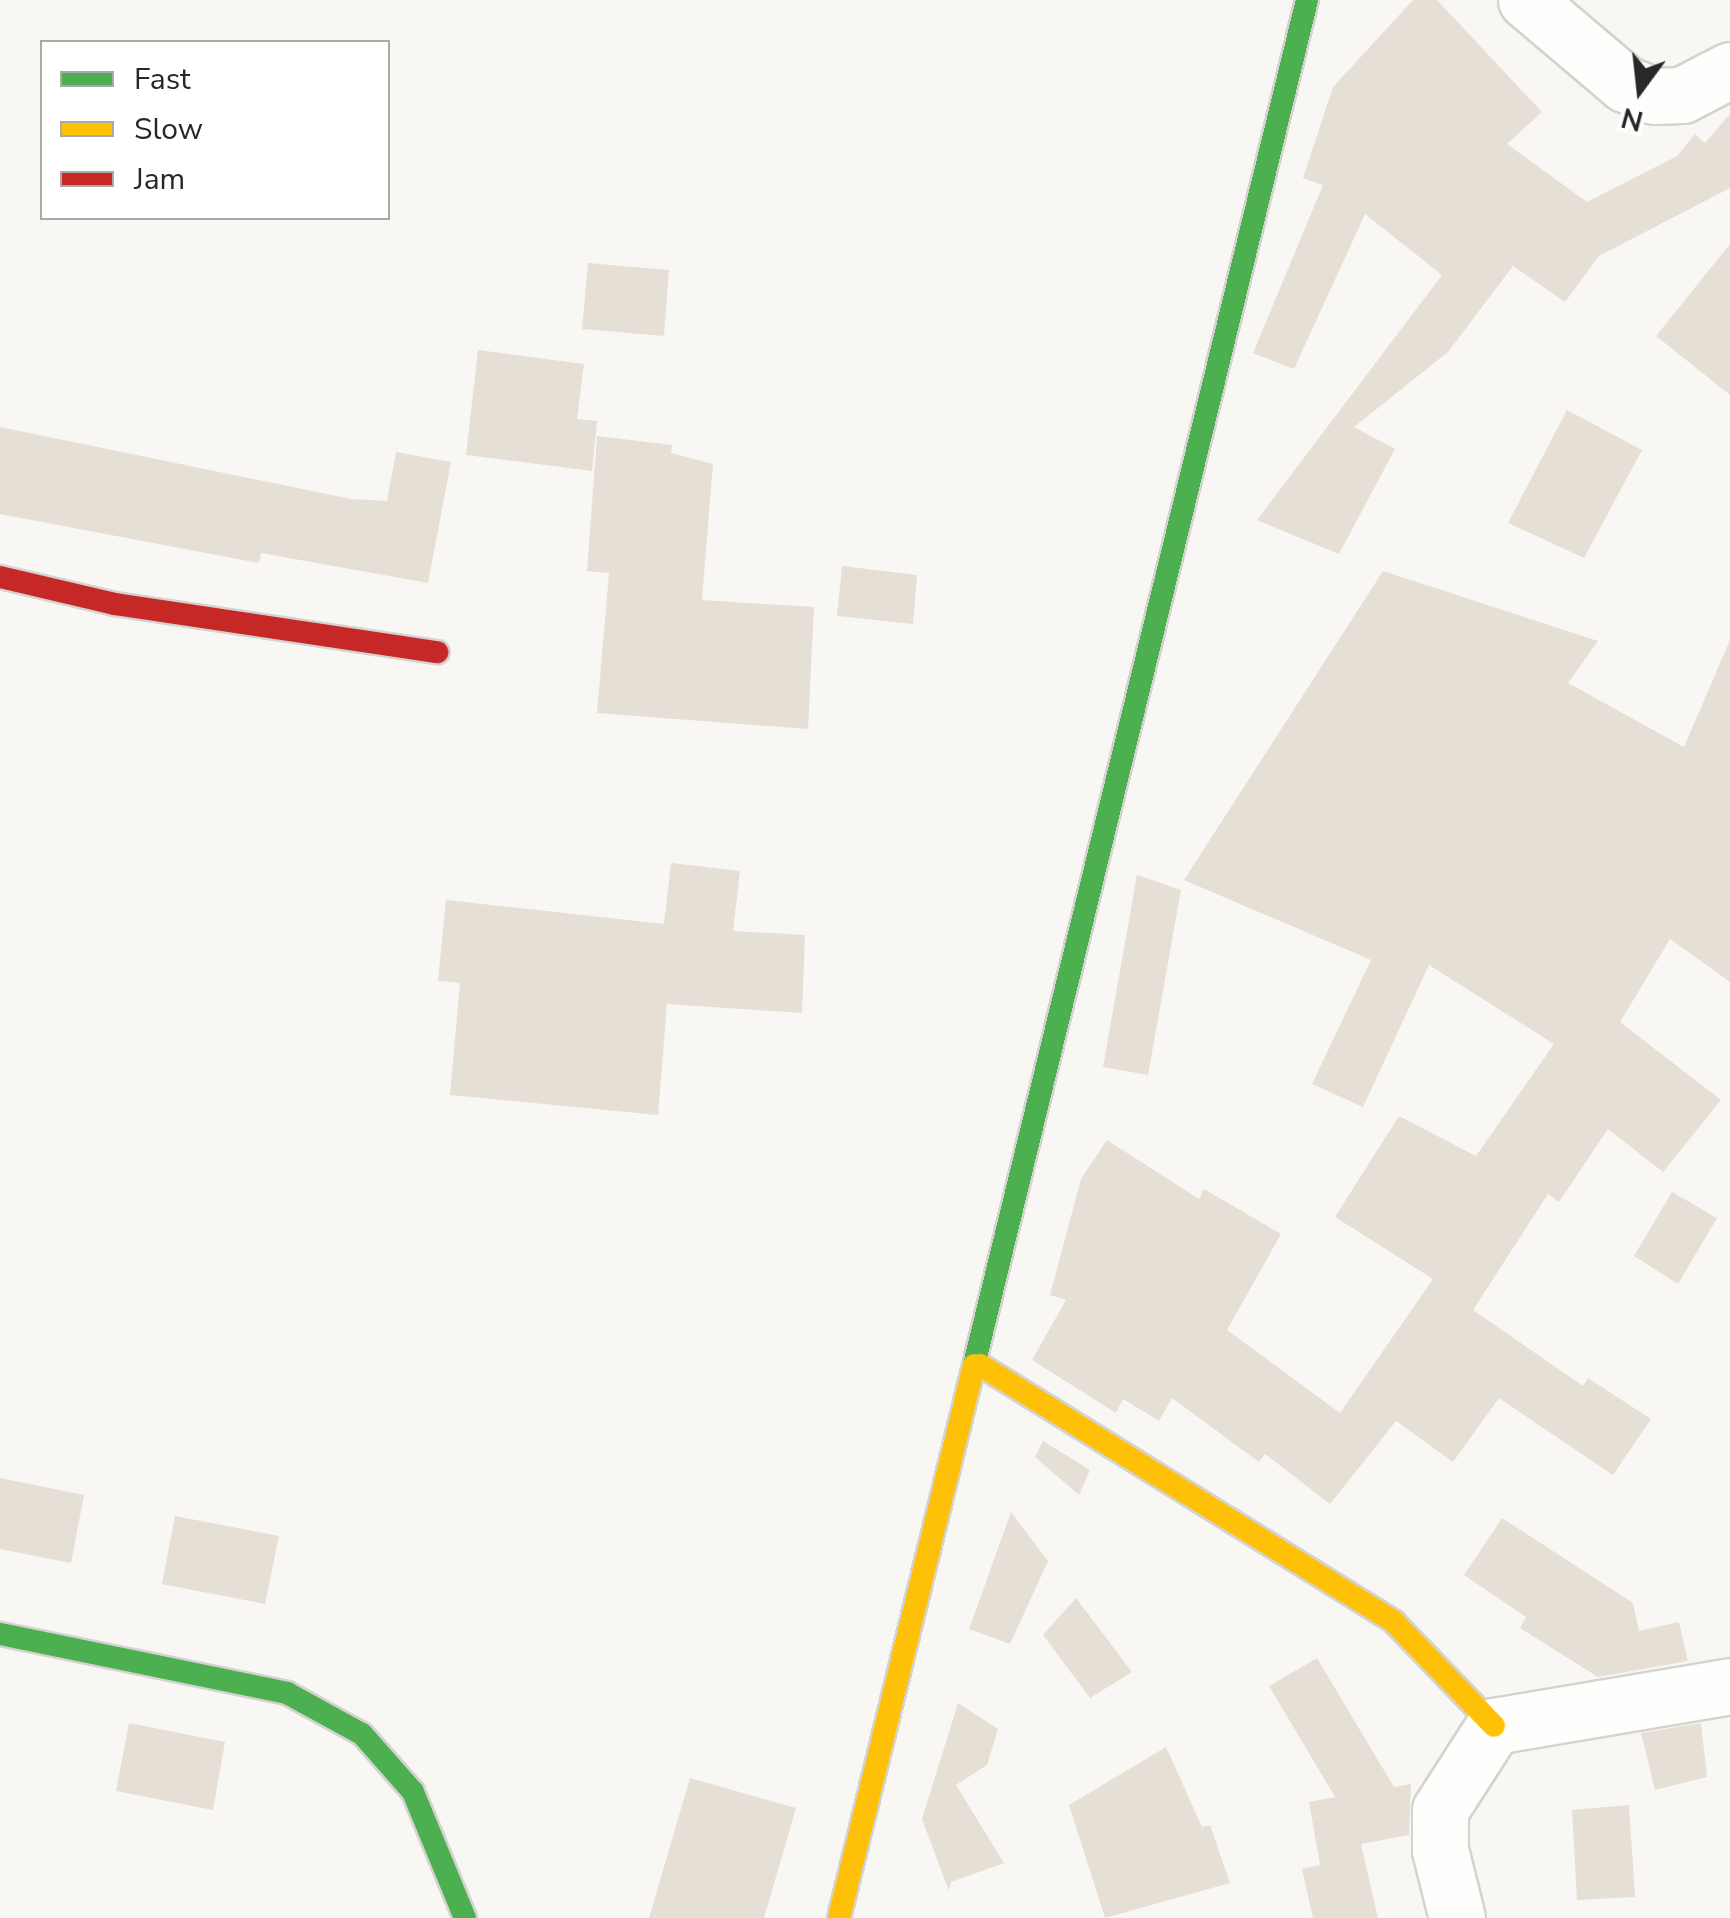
<!DOCTYPE html>
<style>
body{margin:0}
#map{position:relative;width:1730px;height:1918px;overflow:hidden;background:#f9f7f4;font-family:"Nunito Sans",sans-serif}
div>[style]{position:absolute}
[style*='--x']{left:calc(var(--x)*1px);top:calc(var(--y)*1px);width:calc(var(--w)*1px);rotate:calc(var(--a)*1deg)}
.building>*{inset:0;background:#e6dfd5}
.roads{filter:drop-shadow(2px 0 #d4d3d0) drop-shadow(-2px 0 #d4d3d0) drop-shadow(0 2px #d4d3d0) drop-shadow(0 -2px #d4d3d0)}
.street>*{height:55px;margin:-27.5px;padding:0 27.5px;transform-origin:27.5px;border-radius:27.5px;background:#fefefd}
.fast>*{height:22px;margin:-11px;padding:0 11px;transform-origin:11px;border-radius:11px;background:#4caf50}
.slow>*{height:22px;margin:-11px;padding:0 11px;transform-origin:11px;border-radius:11px;background:#ffc107}
.jam>*{height:22px;margin:-11px;padding:0 11px;transform-origin:11px;border-radius:11px;background:#c62828}
span{translate:-50% -50%;white-space:nowrap;text-align:center;line-height:1.15;-webkit-text-stroke:10px #fff;paint-order:stroke}
.legend{position:absolute;left:40px;top:40px;width:350px;height:180px;box-sizing:border-box;background:#fff;border:2px solid #a9a9a8;margin:0;padding:12px 18px;list-style:none;font-size:30px;color:#292826}
.legend li{display:flex;align-items:center;gap:20px;height:50px}
.legend b{width:50px;border:2px solid #a9a9a8}
.north{position:absolute;left:1590px;top:40px;width:100px;height:100px;-webkit-text-stroke:8px #fff;paint-order:stroke;rotate:195deg;font-size:28px;font-weight:700;line-height:40px;text-align:center;color:#292826}
.north::after{content:'';display:block;margin:auto;width:35px;height:45px;background:#292826;clip-path:polygon(50% 0,100% 100%,50% 72%,0 100%)}
</style>
<div id="map">
<div class="building">
<i style="clip-path:polygon(1413px 0,1437px 0,1542px 112px,1507px 144px,1587px 202px,1677px 156px,1695px 134px,1705px 143px,1730px 114px,1730px 188px,1599px 256px,1565px 302px,1513px 266px,1448px 352px,1354px 427px,1395px 449px,1339px 554px,1257px 520px,1442px 275px,1365px 214px,1294px 369px,1253px 353px,1323px 185px,1303px 178px,1333px 87px)"></i>
<i style="clip-path:polygon(1730px 244px,1730px 395px,1656px 336px)"></i>
<i style="clip-path:polygon(588px 263px,669px 270px,664px 336px,582px 329px)"></i>
<i style="clip-path:polygon(478px 350px,584px 364px,577px 419px,597px 421px,592px 471px,466px 455px)"></i>
<i style="clip-path:polygon(1567px 410px,1642px 450px,1584px 558px,1508px 523px)"></i>
<i style="clip-path:polygon(0 427px,351px 499px,387px 501px,396px 452px,451px 462px,428px 583px,261px 553px,259px 563px,0 514px)"></i>
<i style="clip-path:polygon(597px 436px,672px 445px,671px 453px,713px 464px,702px 600px,814px 607px,808px 729px,597px 713px,609px 573px,587px 571px)"></i>
<i style="clip-path:polygon(842px 566px,917px 575px,913px 624px,837px 616px)"></i>
<i style="clip-path:polygon(1383px 571px,1598px 641px,1568px 683px,1684px 747px,1730px 640px,1730px 982px,1670px 939px,1620px 1022px,1721px 1100px,1663px 1172px,1608px 1129px,1559px 1202px,1548px 1194px,1473px 1310px,1583px 1386px,1588px 1378px,1651px 1419px,1613px 1475px,1499px 1398px,1453px 1462px,1396px 1421px,1330px 1504px,1265px 1454px,1259px 1462px,1172px 1398px,1159px 1421px,1123px 1399px,1116px 1413px,1032px 1360px,1066px 1300px,1050px 1295px,1081px 1179px,1107px 1140px,1199px 1199px,1204px 1189px,1281px 1234px,1227px 1330px,1340px 1413px,1433px 1279px,1335px 1217px,1399px 1116px,1476px 1156px,1554px 1044px,1429px 965px,1363px 1107px,1312px 1084px,1371px 960px,1184px 880px)"></i>
<i style="clip-path:polygon(671px 863px,740px 871px,733px 931px,805px 935px,802px 1013px,667px 1004px,658px 1115px,450px 1095px,460px 983px,438px 981px,446px 900px,664px 924px)"></i>
<i style="clip-path:polygon(1137px 875px,1181px 890px,1148px 1075px,1103px 1067px)"></i>
<i style="clip-path:polygon(1672px 1192px,1717px 1218px,1678px 1284px,1634px 1256px)"></i>
<i style="clip-path:polygon(1043px 1441px,1090px 1470px,1079px 1495px,1035px 1457px)"></i>
<i style="clip-path:polygon(0 1478px,84px 1495px,71px 1563px,0 1549px)"></i>
<i style="clip-path:polygon(1011px 1512px,1048px 1561px,1010px 1644px,969px 1629px)"></i>
<i style="clip-path:polygon(175px 1516px,279px 1536px,265px 1604px,162px 1584px)"></i>
<i style="clip-path:polygon(1502px 1518px,1633px 1603px,1639px 1631px,1679px 1622px,1688px 1661px,1598px 1677px,1520px 1628px,1526px 1617px,1464px 1575px)"></i>
<i style="clip-path:polygon(1076px 1598px,1132px 1672px,1090px 1698px,1043px 1635px)"></i>
<i style="clip-path:polygon(1317px 1658px,1394px 1787px,1411px 1784px,1409px 1835px,1361px 1844px,1378px 1918px,1313px 1918px,1302px 1869px,1320px 1865px,1309px 1802px,1335px 1797px,1269px 1686px)"></i>
<i style="clip-path:polygon(958px 1703px,998px 1729px,987px 1765px,956px 1785px,1004px 1863px,951px 1882px,949px 1891px,922px 1819px)"></i>
<i style="clip-path:polygon(129px 1723px,225px 1742px,213px 1810px,116px 1791px)"></i>
<i style="clip-path:polygon(1701px 1723px,1707px 1777px,1655px 1790px,1641px 1733px)"></i>
<i style="clip-path:polygon(1166px 1747px,1202px 1827px,1210px 1825px,1230px 1883px,1105px 1918px,1069px 1805px)"></i>
<i style="clip-path:polygon(690px 1778px,796px 1808px,764px 1918px,649px 1918px)"></i>
<i style="clip-path:polygon(1629px 1805px,1635px 1897px,1577px 1900px,1572px 1810px)"></i>
</div>
<div class="roads">
<div class="street">
<i style="--x:1526;--y:0;--w:130;--a:40.3"></i>
<i style="--x:1625;--y:84;--w:31;--a:22"></i>
<i style="--x:1654;--y:96;--w:28;--a:-2"></i>
<i style="--x:1682;--y:95;--w:54;--a:-27.5"></i>
<i style="--x:1457;--y:1918;--w:70;--a:-104"></i>
<i style="--x:1440;--y:1850;--w:40;--a:-90"></i>
<i style="--x:1440;--y:1810;--w:100;--a:-57.3"></i>
<i style="--x:1494;--y:1726;--w:239;--a:-9.6"></i>
</div>
<div class="fast">
<i style="--x:974;--y:1365;--w:1405;--a:-76.29"></i>
<i style="--x:0;--y:1634;--w:293;--a:11.6"></i>
<i style="--x:287;--y:1693;--w:85;--a:28.7"></i>
<i style="--x:362;--y:1734;--w:77;--a:48.7"></i>
<i style="--x:413;--y:1792;--w:136;--a:67.6"></i>
</div>
<div class="slow">
<i style="--x:980;--y:1365;--w:487;--a:31.8"></i>
<i style="--x:1394;--y:1622;--w:144;--a:46.1"></i>
<i style="--x:839;--y:1918;--w:569;--a:-76.28"></i>
</div>
<div class="jam">
<i style="--x:0;--y:577;--w:118;--a:13.2"></i>
<i style="--x:115;--y:604;--w:326;--a:8.5"></i>
</div>
</div>
<ul class="legend">
<li><b style="height:12px;background:#4caf50"></b>Fast</li>
<li><b style="height:12px;background:#ffc107"></b>Slow</li>
<li><b style="height:12px;background:#c62828"></b>Jam</li>
</ul>
<div class="north">N</div>
</div>
